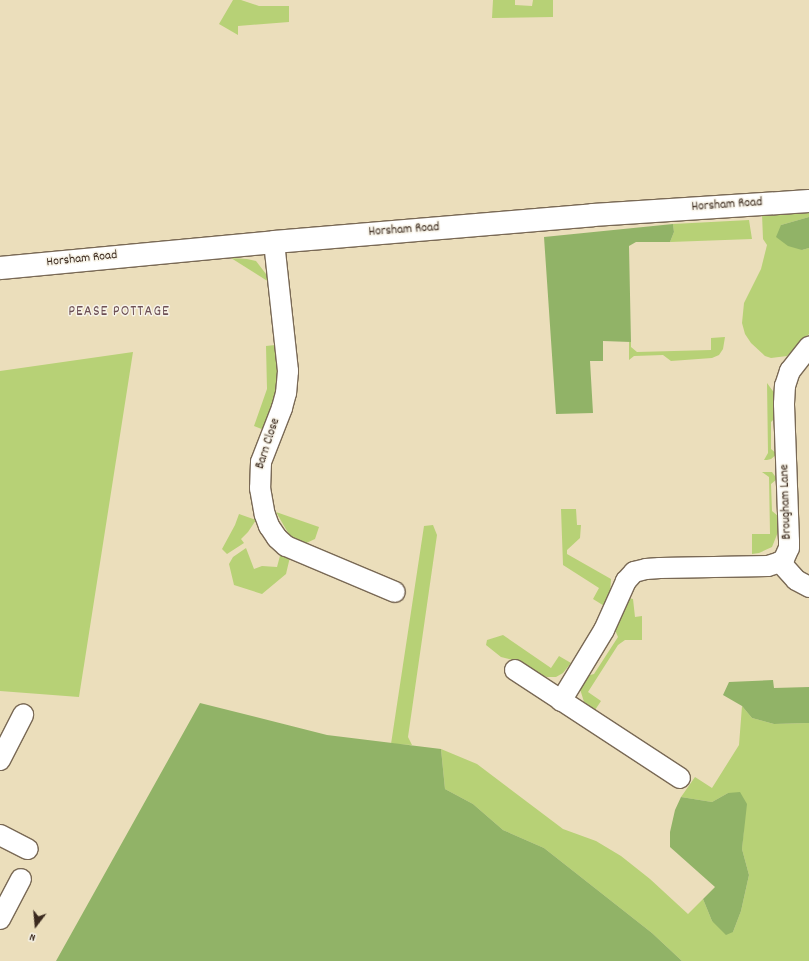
<!DOCTYPE html>
<style>
body{margin:0}
#map{position:relative;width:809px;height:961px;overflow:hidden;background:#ebdebb;font-family:Dekko,sans-serif}
div>[style]{position:absolute}
[style*='--x']{left:calc(var(--x)*1px);top:calc(var(--y)*1px);width:calc(var(--w)*1px);rotate:calc(var(--a)*1deg)}
.green>*{inset:0;background:#b7d176}
.forest>*{inset:0;background:#91b367}
.roads{filter:drop-shadow(1px 0 #796955) drop-shadow(-1px 0 #796955) drop-shadow(0 1px #796955) drop-shadow(0 -1px #796955)}
.minor>*{height:20px;margin:-10px;padding:0 10px;transform-origin:10px;border-radius:10px;background:#fff}
.tertiary>*{height:22px;margin:-11px;padding:0 11px;transform-origin:11px;border-radius:11px;background:#fff}
span{translate:-50% -50%;white-space:nowrap;text-align:center;line-height:1.15;-webkit-text-stroke:3px #f7f3e8;paint-order:stroke}
.street-label{font-size:13px;color:#3b2a1e}
.quarter-label{font-size:15px;color:#6d5055;letter-spacing:1px}
.north{position:absolute;left:16px;top:905px;width:40px;height:40px;-webkit-text-stroke:3px #f7f3e8;paint-order:stroke;rotate:196deg;font-size:11px;font-weight:700;line-height:16px;text-align:center;color:#3b2a1e}
.north::after{content:'';display:block;margin:auto;width:14px;height:18px;background:#3b2a1e;clip-path:polygon(50% 0,100% 100%,50% 72%,0 100%)}
</style>
<div id="map">
<div class="green">
<i style="clip-path:polygon(233px 0,241px 0,259px 6px,289px 6px,289px 22px,238px 26px,238px 35px,219px 24px)"></i>
<i style="clip-path:polygon(493px 0,515px 0,515px 5px,532px 6px,533px 0,553px 0,553px 17px,492px 18px)"></i>
<i style="clip-path:polygon(809px 213px,809px 217px,781px 225px,802px 250px,809px 248px,809px 334px,787px 356px,771px 358px,765px 356px,751px 343px,745px 334px,742px 323px,744px 303px,761px 269px,767px 245px,763px 239px,762px 214px)"></i>
<i style="clip-path:polygon(749px 220px,752px 239px,670px 242px,674px 232px,673px 224px)"></i>
<i style="clip-path:polygon(231px 258px,247px 259px,256px 261px,266px 274px,269px 282px)"></i>
<i style="clip-path:polygon(725px 337px,723px 349px,719px 355px,712px 358px,671px 361px,663px 355px,634px 356px,629px 360px,629px 341px,631px 342px,631px 347px,637px 352px,711px 350px,711px 338px)"></i>
<i style="clip-path:polygon(275px 345px,278px 374px,276px 398px,264px 430px,254px 426px,267px 389px,266px 346px)"></i>
<i style="clip-path:polygon(133px 352px,79px 697px,0 691px,0 371px)"></i>
<i style="clip-path:polygon(767px 383px,775px 394px,776px 417px,771px 422px,771px 449px,777px 454px,771px 459px,767px 460px,764px 460px,768px 453px)"></i>
<i style="clip-path:polygon(762px 472px,772px 472px,777px 479px,771px 484px,772px 511px,778px 516px,778px 532px,772px 547px,759px 553px,752px 554px,752px 534px,770px 534px,769px 477px)"></i>
<i style="clip-path:polygon(561px 509px,576px 509px,577px 525px,581px 525px,580px 538px,567px 550px,567px 554px,611px 579px,610px 595px,606px 607px,593px 599px,599px 588px,563px 565px)"></i>
<i style="clip-path:polygon(276px 512px,319px 527px,315px 539px,302px 545px,293px 539px,287px 531px)"></i>
<i style="clip-path:polygon(239px 514px,256px 520px,248px 532px,241px 539px,244px 543px,227px 554px,222px 549px,235px 525px)"></i>
<i style="clip-path:polygon(433px 525px,437px 535px,408px 737px,412px 745px,391px 744px,424px 526px)"></i>
<i style="clip-path:polygon(246px 548px,254px 569px,262px 566px,277px 567px,281px 552px,290px 557px,286px 574px,262px 594px,234px 585px,229px 564px,233px 557px)"></i>
<i style="clip-path:polygon(628px 598px,633px 599px,635px 617px,642px 616px,642px 640px,625px 640px,618px 645px,588px 692px,601px 701px,595px 710px,584px 702px,580px 689px,586px 676px,594px 674px,618px 637px,615px 630px)"></i>
<i style="clip-path:polygon(503px 635px,551px 668px,559px 656px,571px 663px,563px 673px,556px 677px,547px 677px,539px 674px,520px 662px,501px 657px,486px 645px,487px 640px)"></i>
<i style="clip-path:polygon(742px 706px,752px 718px,774px 724px,809px 723px,809px 961px,682px 961px,652px 933px,544px 848px,503px 830px,473px 804px,445px 789px,441px 749px,477px 764px,563px 829px,596px 841px,621px 856px,650px 879px,688px 914px,703px 899px,712px 921px,733px 932px,741px 911px,749px 875px,742px 849px,744px 827px,728px 793px,712px 802px,681px 797px,695px 777px,712px 788px,739px 745px)"></i>
</div>
<div class="forest">
<i style="clip-path:polygon(809px 217px,809px 248px,802px 250px,788px 246px,776px 237px,781px 225px)"></i>
<i style="clip-path:polygon(673px 224px,674px 232px,670px 242px,636px 242px,629px 246px,631px 342px,603px 341px,603px 361px,590px 361px,593px 413px,556px 414px,544px 237px)"></i>
<i style="clip-path:polygon(773px 680px,774px 688px,809px 687px,809px 723px,774px 724px,752px 718px,742px 706px,723px 695px,729px 682px)"></i>
<i style="clip-path:polygon(200px 703px,327px 735px,441px 749px,445px 789px,473px 804px,503px 830px,544px 848px,652px 933px,682px 961px,56px 961px)"></i>
<i style="clip-path:polygon(740px 792px,747px 804px,742px 849px,749px 875px,741px 911px,733px 932px,726px 935px,712px 921px,703px 899px,715px 887px,670px 847px,670px 832px,675px 810px,681px 797px,712px 802px,728px 793px)"></i>
</div>
<div class="roads">
<div class="minor">
<i style="--x:274;--y:242;--w:130;--a:83.8"></i>
<i style="--x:288;--y:371;--w:22;--a:95"></i>
<i style="--x:286;--y:393;--w:16;--a:105"></i>
<i style="--x:282;--y:408;--w:58;--a:111.3"></i>
<i style="--x:261;--y:462;--w:26;--a:92"></i>
<i style="--x:260;--y:488;--w:27;--a:80"></i>
<i style="--x:265;--y:515;--w:12;--a:70"></i>
<i style="--x:269;--y:526;--w:14;--a:56"></i>
<i style="--x:277;--y:538;--w:12;--a:42"></i>
<i style="--x:286;--y:546;--w:118;--a:22.9"></i>
<i style="--x:780;--y:562;--w:24;--a:48"></i>
<i style="--x:796;--y:580;--w:15;--a:28"></i>
<i style="--x:515;--y:670;--w:197;--a:33.2"></i>
<i style="--x:561;--y:701;--w:83;--a:-58.8"></i>
<i style="--x:604;--y:630;--w:54;--a:-65.8"></i>
<i style="--x:626;--y:581;--w:12;--a:-48"></i>
<i style="--x:634;--y:572;--w:12;--a:-14"></i>
<i style="--x:646;--y:569;--w:14;--a:-4"></i>
<i style="--x:660;--y:568;--w:108;--a:-1.1"></i>
<i style="--x:768;--y:566;--w:13;--a:-18"></i>
<i style="--x:780;--y:562;--w:5;--a:-37"></i>
<i style="--x:784;--y:559;--w:12;--a:-66"></i>
<i style="--x:789;--y:548;--w:7;--a:-90"></i>
<i style="--x:789;--y:541;--w:137;--a:-92.1"></i>
<i style="--x:784;--y:404;--w:18;--a:-87"></i>
<i style="--x:785;--y:386;--w:16;--a:-72"></i>
<i style="--x:790;--y:371;--w:31;--a:-52"></i>
<i style="--x:0;--y:760;--w:51;--a:-62.9"></i>
<i style="--x:0;--y:835;--w:31;--a:27"></i>
<i style="--x:0;--y:919;--w:45;--a:-62.3"></i>
</div>
<div class="tertiary">
<i style="--x:0;--y:268;--w:275;--a:-5.4"></i>
<i style="--x:274;--y:242;--w:320;--a:-4.8"></i>
<i style="--x:593;--y:215;--w:216;--a:-3.7"></i>
</div>
</div>
<div class="street-label">
<span style="left:727px;top:206px;rotate:-4deg">Horsham Road</span>
<span style="left:404px;top:231px;rotate:-4deg">Horsham Road</span>
<span style="left:82px;top:260px;rotate:-6deg">Horsham Road</span>
<span style="left:269px;top:444px;rotate:-72deg">Barn Close</span>
<span style="left:787px;top:502px;rotate:-92deg">Brougham Lane</span>
</div>
<div class="quarter-label">
<span style="left:119px;top:313px">PEASE POTTAGE</span>
</div>
<div class="north">N</div>
</div>
